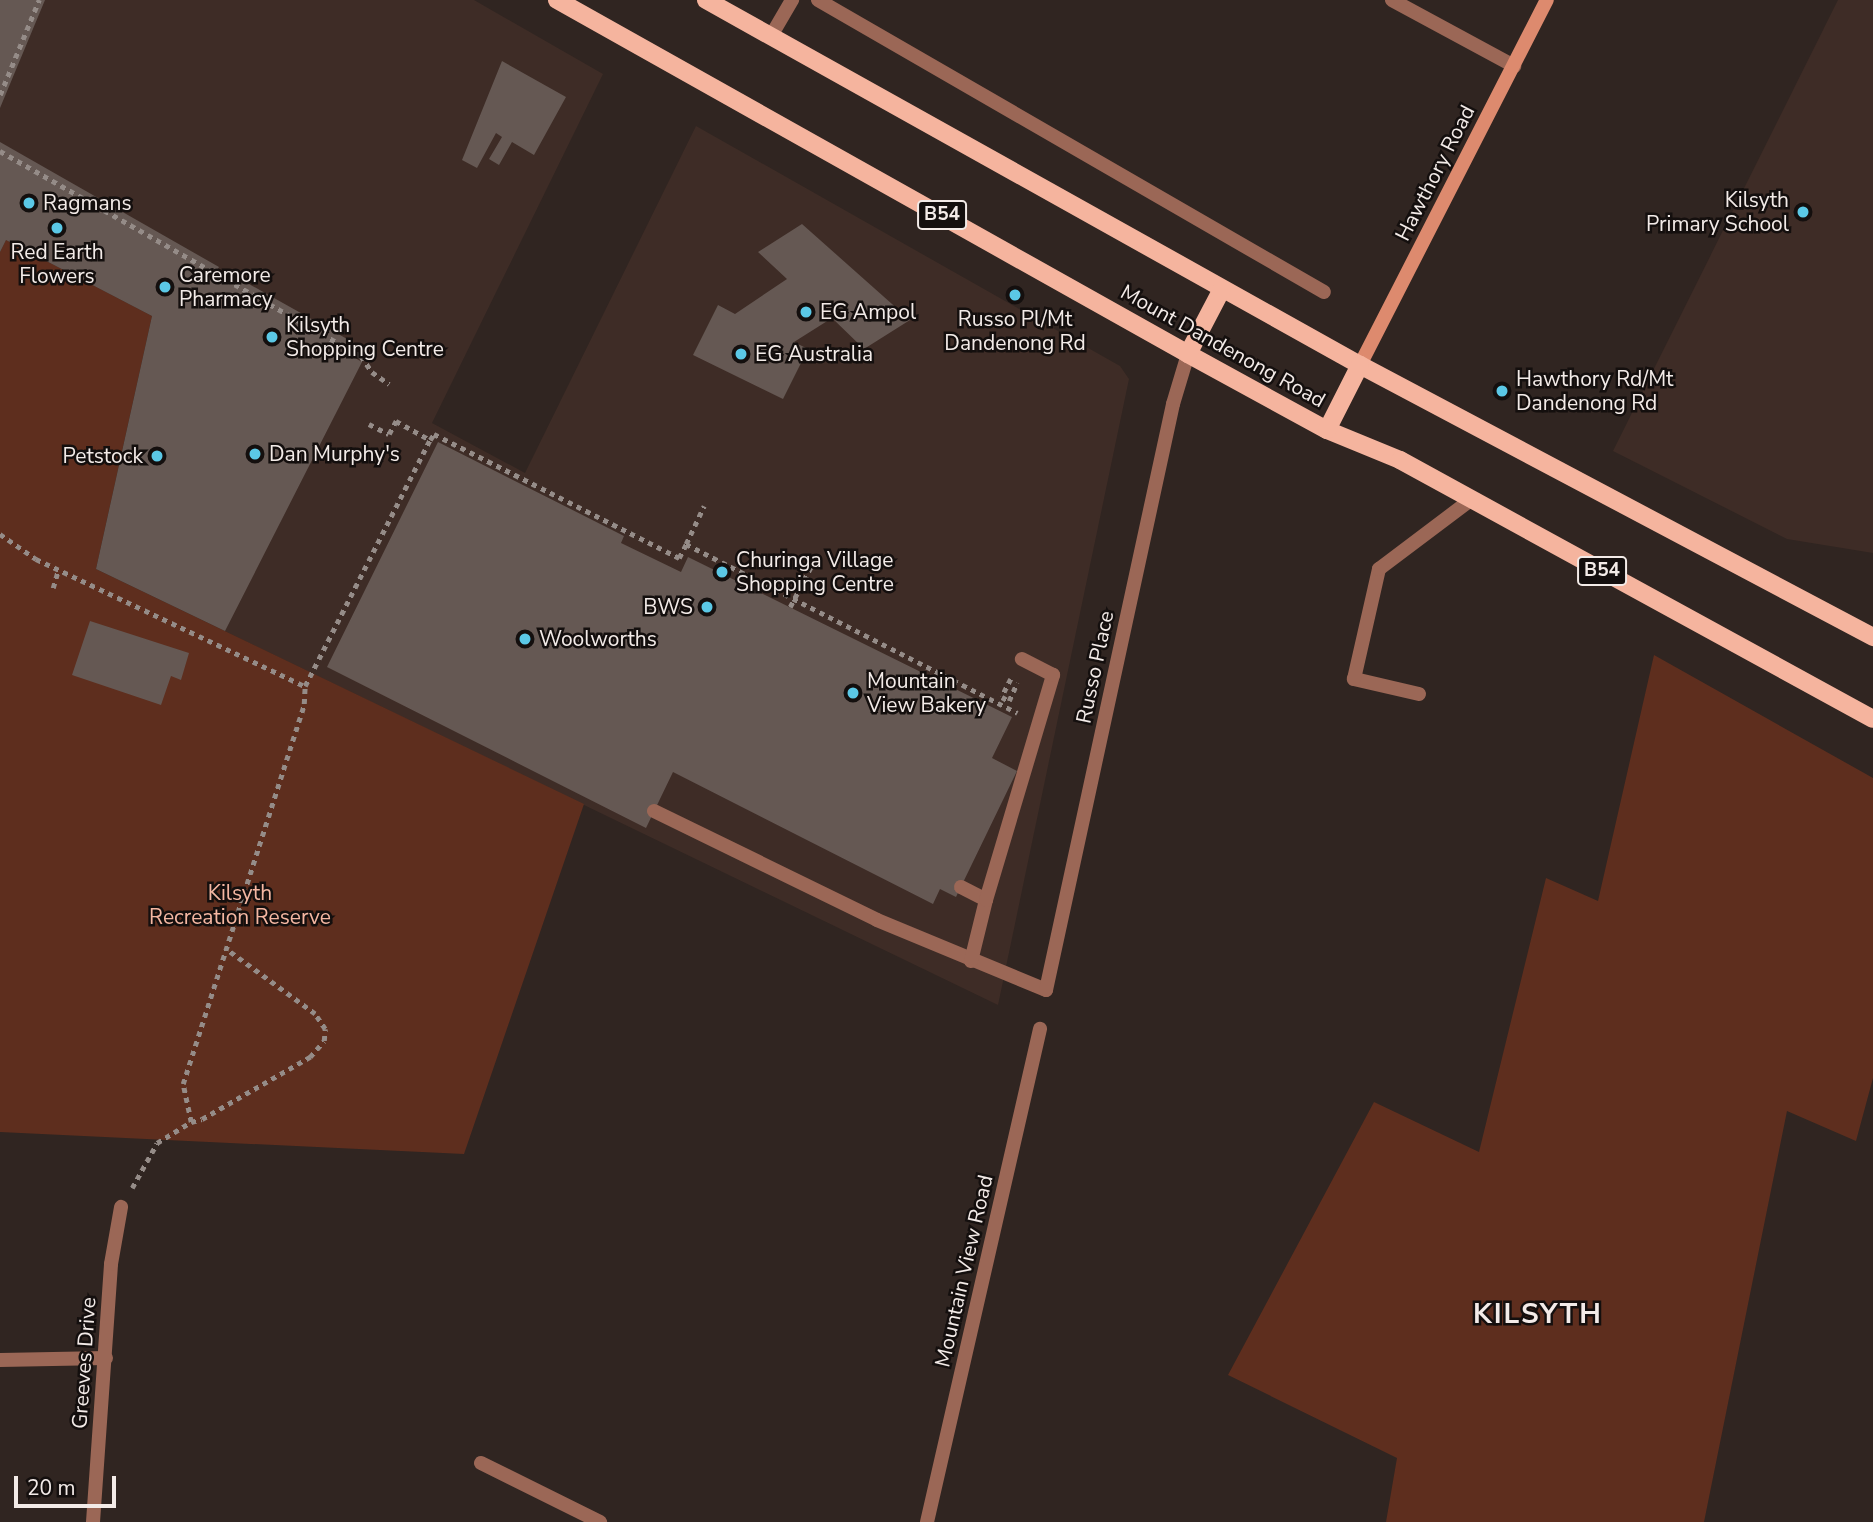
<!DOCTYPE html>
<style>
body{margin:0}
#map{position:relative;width:1873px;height:1522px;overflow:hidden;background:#302521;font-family:"Nunito Sans",sans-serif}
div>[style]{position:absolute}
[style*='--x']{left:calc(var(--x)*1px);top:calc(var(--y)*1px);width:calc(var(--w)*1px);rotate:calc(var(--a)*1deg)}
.built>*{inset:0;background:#3e2c26}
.green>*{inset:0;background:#5e2e1e}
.building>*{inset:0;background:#655853}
.path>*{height:4.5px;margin-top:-2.25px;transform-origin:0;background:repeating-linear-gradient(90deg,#958c88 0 5px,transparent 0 10px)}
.service>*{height:14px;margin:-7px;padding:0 7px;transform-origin:7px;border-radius:7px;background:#9b6756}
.minor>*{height:14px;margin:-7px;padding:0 7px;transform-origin:7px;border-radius:7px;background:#9b6756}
.secondary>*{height:14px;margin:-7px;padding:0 7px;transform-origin:7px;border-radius:7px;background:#dd8a6e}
.primary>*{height:18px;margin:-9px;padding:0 9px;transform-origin:9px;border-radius:9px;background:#f5b49e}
.dots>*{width:19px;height:19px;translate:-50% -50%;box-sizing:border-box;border:4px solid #140f0e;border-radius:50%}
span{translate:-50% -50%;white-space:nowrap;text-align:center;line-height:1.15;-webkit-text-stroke:5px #140f0e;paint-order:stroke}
.shield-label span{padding:2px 5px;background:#140f0e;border:2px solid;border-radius:5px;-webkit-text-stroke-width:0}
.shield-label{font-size:19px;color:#f3ebe8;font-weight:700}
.street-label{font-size:21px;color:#f3ebe8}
.poi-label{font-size:21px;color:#f3ebe8}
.right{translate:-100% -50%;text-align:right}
.left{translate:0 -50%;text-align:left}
.park-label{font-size:21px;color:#f5b7a2}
.district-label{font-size:28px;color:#f3ebe8;font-weight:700;letter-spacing:2px}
.scale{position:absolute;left:14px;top:1476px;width:102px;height:32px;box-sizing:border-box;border:4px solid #f3ebe8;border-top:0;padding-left:9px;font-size:21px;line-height:24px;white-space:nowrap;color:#f3ebe8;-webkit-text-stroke:5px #140f0e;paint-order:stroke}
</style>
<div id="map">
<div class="built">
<i style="clip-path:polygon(0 0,474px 0,603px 74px,432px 423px,525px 473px,696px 126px,1120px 366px,1129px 379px,998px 1005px,96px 569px,152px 316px,0 252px)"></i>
<i style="clip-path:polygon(1838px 0,1873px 0,1873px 553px,1787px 539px,1613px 451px)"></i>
</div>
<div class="green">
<i style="clip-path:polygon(6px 240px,152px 316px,96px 569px,584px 804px,464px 1154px,0 1132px,0 252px)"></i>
<i style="clip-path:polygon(1654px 655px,1873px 778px,1873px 1078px,1856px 1141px,1787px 1111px,1704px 1522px,1386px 1522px,1397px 1458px,1228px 1375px,1374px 1102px,1479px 1152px,1546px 878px,1598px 901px)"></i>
</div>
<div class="building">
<i style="clip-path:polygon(0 0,45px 0,0 108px)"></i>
<i style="clip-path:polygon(502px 61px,566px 97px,534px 155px,512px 142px,499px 165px,489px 159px,502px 137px,496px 133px,477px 168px,462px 160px)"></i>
<i style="clip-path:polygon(0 142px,219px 267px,213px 277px,219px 280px,224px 270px,356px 344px,350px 355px,362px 362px,225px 631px,96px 569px,152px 316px,6px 240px,0 252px)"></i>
<i style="clip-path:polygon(802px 224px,910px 320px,864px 349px,832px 318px,794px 342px,808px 349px,783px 399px,693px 355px,718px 305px,735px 314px,787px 279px,758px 252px)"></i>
<i style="clip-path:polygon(438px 442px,624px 536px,621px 543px,681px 572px,688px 557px,1012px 717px,992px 758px,1017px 771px,956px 897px,940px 889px,933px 904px,673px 772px,646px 828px,327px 667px)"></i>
<i style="clip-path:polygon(90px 621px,189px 653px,181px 680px,171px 676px,161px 705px,72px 675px)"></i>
</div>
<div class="path">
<i style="--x:0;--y:95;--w:103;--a:-67.7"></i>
<i style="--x:0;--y:151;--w:415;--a:29.6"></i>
<i style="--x:361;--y:356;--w:19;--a:55"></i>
<i style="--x:372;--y:372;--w:21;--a:35"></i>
<i style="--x:369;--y:424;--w:22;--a:27"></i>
<i style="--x:389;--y:434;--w:15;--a:-62"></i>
<i style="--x:396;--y:421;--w:39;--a:29"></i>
<i style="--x:430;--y:440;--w:7;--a:-56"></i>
<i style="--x:434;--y:434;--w:275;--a:26.8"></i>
<i style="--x:679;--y:558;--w:16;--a:-63"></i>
<i style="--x:686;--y:544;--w:372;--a:27"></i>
<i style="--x:0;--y:534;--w:44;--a:34.8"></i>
<i style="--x:36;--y:559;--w:297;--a:25.3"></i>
<i style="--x:686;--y:544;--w:42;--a:-64.7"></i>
<i style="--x:53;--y:588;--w:19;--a:-74"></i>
<i style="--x:790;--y:607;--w:54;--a:-62.5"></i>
<i style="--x:1011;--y:679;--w:20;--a:117"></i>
<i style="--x:1002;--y:697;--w:8;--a:30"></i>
<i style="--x:1009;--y:701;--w:20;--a:-66"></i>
<i style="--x:191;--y:1122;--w:11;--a:-15"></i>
<i style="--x:202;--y:1119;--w:125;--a:-29.9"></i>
<i style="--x:310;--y:1057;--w:21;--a:-49"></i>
<i style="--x:324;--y:1041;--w:12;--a:-85"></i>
<i style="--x:325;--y:1029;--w:18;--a:-124"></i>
<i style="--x:315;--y:1014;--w:110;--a:-143.9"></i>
<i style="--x:132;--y:1188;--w:51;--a:-60.9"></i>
<i style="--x:157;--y:1143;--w:40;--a:-32"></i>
<i style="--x:191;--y:1122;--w:39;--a:-102"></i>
<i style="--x:183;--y:1084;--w:399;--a:-72.3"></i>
<i style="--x:304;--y:704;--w:18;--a:-87"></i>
<i style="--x:305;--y:686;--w:276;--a:-63.1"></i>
</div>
<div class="service">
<i style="--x:654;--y:811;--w:248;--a:26"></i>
<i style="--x:877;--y:920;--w:183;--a:22.5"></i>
<i style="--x:961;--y:887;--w:28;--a:27"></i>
<i style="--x:971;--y:961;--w:63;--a:-76.2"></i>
<i style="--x:986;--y:900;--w:235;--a:-73.4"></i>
<i style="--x:1053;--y:675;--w:35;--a:-153"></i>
<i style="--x:481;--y:1463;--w:133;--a:26.4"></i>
</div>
<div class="minor">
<i style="--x:818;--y:0;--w:584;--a:29.99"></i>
<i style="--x:1392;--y:0;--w:139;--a:28.4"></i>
<i style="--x:771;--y:36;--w:42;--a:-59.7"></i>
<i style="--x:1419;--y:694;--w:67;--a:-167"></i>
<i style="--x:1354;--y:679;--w:113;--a:-77.2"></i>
<i style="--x:1379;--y:569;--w:116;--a:-37"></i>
<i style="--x:1046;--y:990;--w:600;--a:-77.77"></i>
<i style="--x:1173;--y:404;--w:52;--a:-73.3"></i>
<i style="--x:0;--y:1360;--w:106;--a:-1.1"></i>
<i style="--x:93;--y:1522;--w:259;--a:-86"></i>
<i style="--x:111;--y:1264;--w:58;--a:-80"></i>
<i style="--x:927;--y:1522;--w:506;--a:-77.09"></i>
</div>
<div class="secondary">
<i style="--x:1360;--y:365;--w:410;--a:-62.9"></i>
</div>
<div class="primary">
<i style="--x:557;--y:0;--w:724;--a:29.29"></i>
<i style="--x:1188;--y:354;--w:158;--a:28.7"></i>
<i style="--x:1327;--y:430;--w:79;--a:22.3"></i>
<i style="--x:1400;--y:460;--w:539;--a:28.7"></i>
<i style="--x:706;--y:0;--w:749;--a:29.17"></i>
<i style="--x:1360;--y:365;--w:581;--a:27.93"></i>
<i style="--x:1188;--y:354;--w:73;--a:-62.4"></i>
<i style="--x:1327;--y:430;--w:73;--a:-63.1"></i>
</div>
<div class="dots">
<i style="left:29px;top:203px;background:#5bc8e6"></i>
<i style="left:1803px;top:212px;background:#5bc8e6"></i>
<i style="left:57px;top:228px;background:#5bc8e6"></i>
<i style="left:165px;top:287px;background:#5bc8e6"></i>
<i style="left:1015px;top:295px;background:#5bc8e6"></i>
<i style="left:806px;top:312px;background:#5bc8e6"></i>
<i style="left:272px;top:337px;background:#5bc8e6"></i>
<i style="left:741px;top:354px;background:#5bc8e6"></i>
<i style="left:1502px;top:391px;background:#5bc8e6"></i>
<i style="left:255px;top:454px;background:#5bc8e6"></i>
<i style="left:157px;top:456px;background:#5bc8e6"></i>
<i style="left:722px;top:572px;background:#5bc8e6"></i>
<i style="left:707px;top:607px;background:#5bc8e6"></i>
<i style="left:525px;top:639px;background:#5bc8e6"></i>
<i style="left:853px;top:693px;background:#5bc8e6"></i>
</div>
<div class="shield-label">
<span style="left:942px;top:215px">B54</span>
<span style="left:1602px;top:571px">B54</span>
</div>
<div class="street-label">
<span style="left:1435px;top:173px;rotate:-63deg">Hawthory Road</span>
<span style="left:1223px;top:346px;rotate:29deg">Mount Dandenong Road</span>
<span style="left:1095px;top:667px;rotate:-78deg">Russo Place</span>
<span style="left:964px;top:1271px;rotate:-77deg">Mountain View Road</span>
<span style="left:84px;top:1363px;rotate:-86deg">Greeves Drive</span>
</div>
<div class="poi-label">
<span class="right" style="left:1789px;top:212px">Kilsyth<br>Primary School</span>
<span class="left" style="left:43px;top:203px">Ragmans</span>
<span style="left:57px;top:264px">Red Earth<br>Flowers</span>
<span class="left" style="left:179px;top:287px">Caremore<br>Pharmacy</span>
<span class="left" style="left:820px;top:312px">EG Ampol</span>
<span style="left:1015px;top:331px">Russo Pl/Mt<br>Dandenong Rd</span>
<span class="left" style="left:286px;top:337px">Kilsyth<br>Shopping Centre</span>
<span class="left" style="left:755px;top:354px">EG Australia</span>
<span class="left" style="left:1516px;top:391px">Hawthory Rd/Mt<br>Dandenong Rd</span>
<span class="left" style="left:269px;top:454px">Dan Murphy's</span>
<span class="right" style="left:143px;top:456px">Petstock</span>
<span class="left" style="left:736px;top:572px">Churinga Village<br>Shopping Centre</span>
<span class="right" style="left:693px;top:607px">BWS</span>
<span class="left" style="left:539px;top:639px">Woolworths</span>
<span class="left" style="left:867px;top:693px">Mountain<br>View Bakery</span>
</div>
<div class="park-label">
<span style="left:240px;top:905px">Kilsyth<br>Recreation Reserve</span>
</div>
<div class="district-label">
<span style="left:1538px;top:1314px">KILSYTH</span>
</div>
<div class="scale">20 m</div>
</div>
